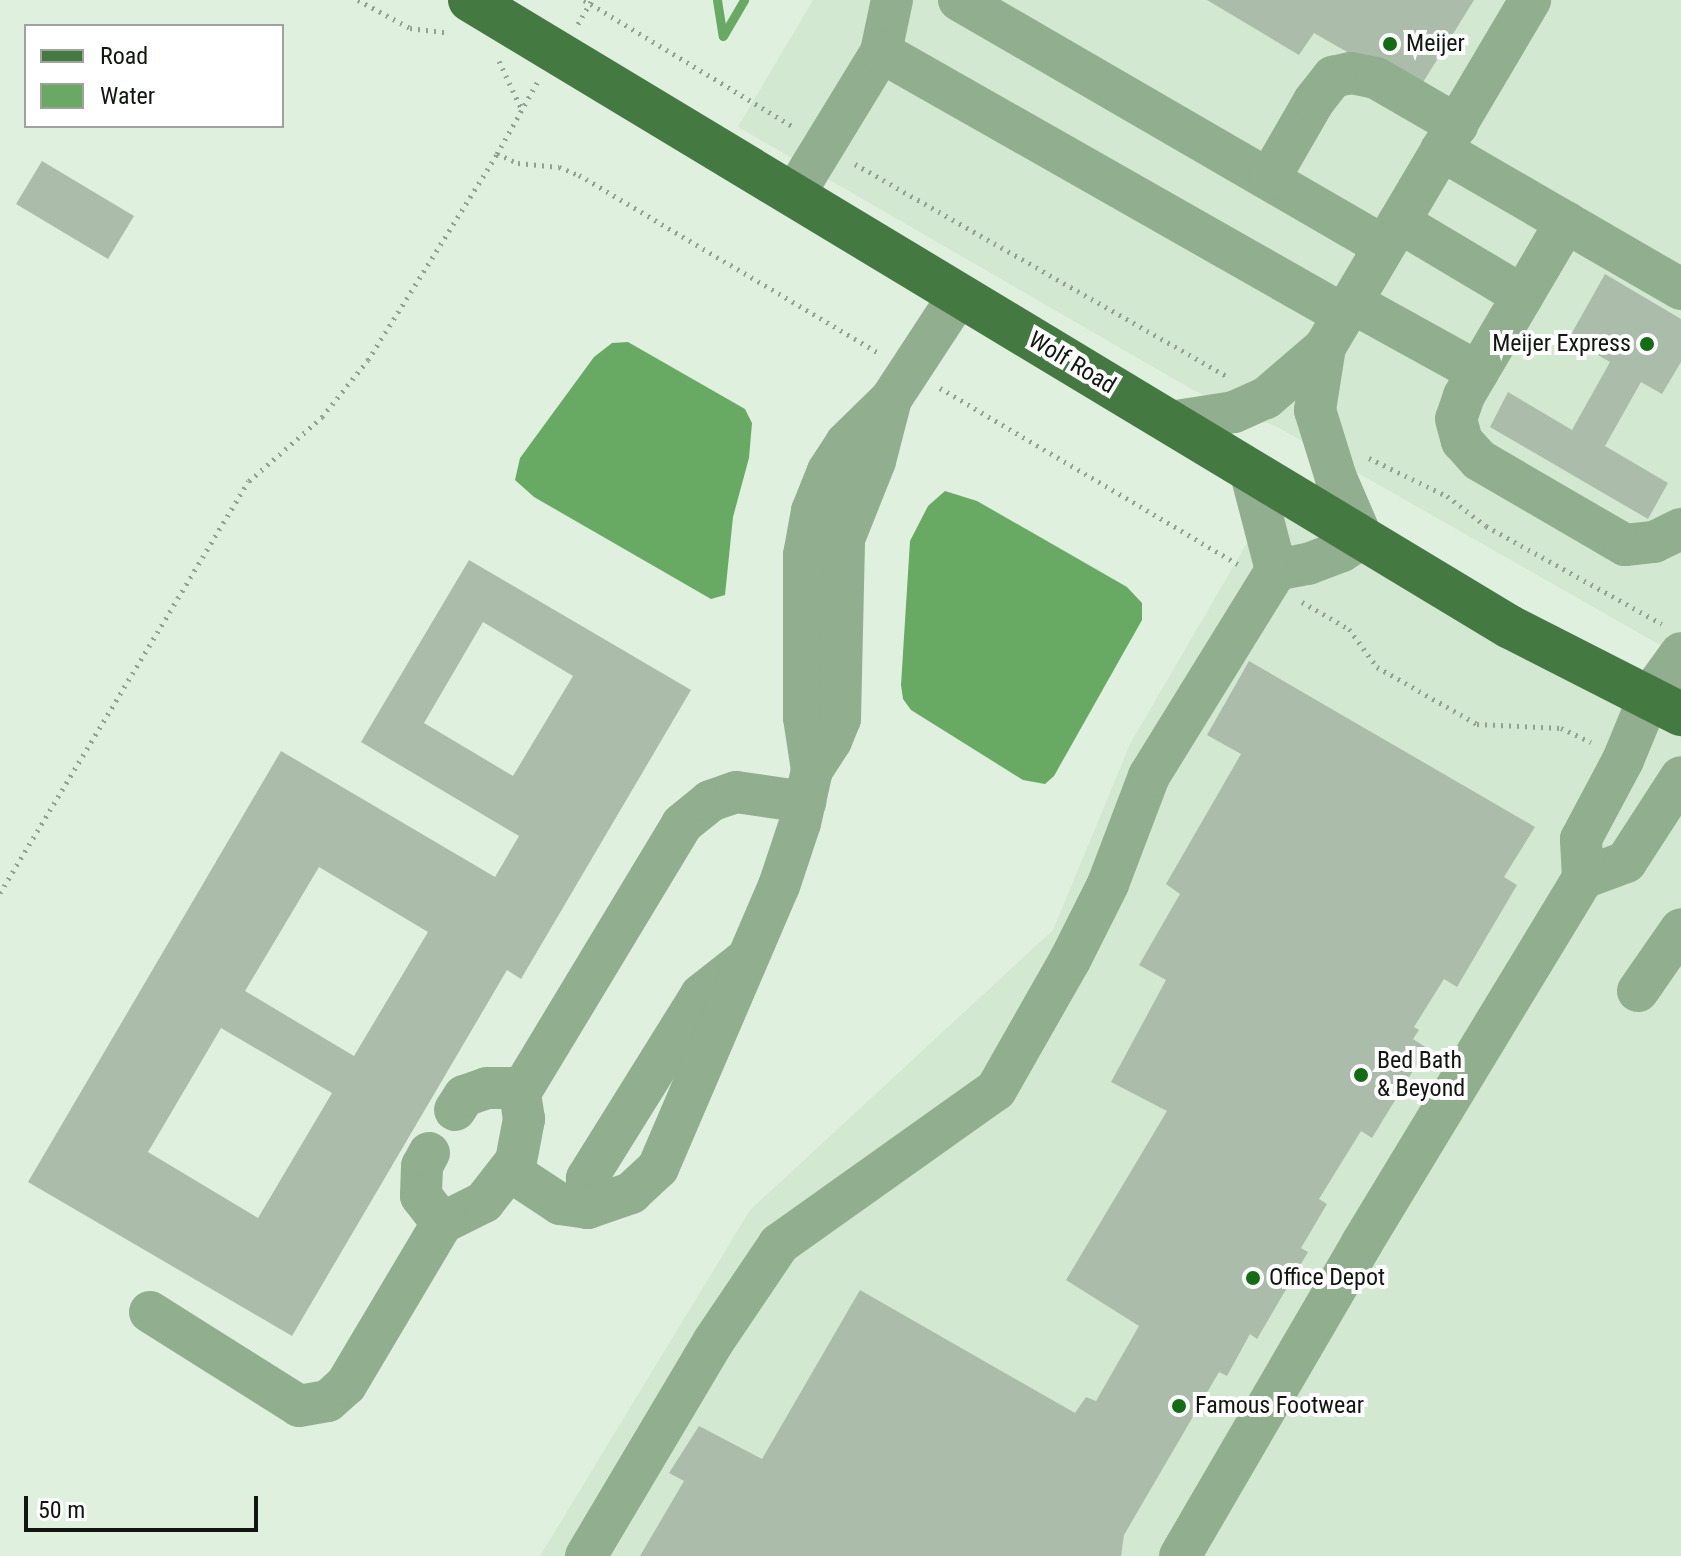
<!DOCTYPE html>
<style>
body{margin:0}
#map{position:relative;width:1681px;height:1556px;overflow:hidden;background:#e0f0df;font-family:"Roboto Condensed",sans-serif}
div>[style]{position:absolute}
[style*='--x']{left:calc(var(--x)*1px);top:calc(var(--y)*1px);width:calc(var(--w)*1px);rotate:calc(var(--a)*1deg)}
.built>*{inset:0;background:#d2e8d0}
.water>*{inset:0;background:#68aa64}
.stream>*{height:9px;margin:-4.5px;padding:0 4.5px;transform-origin:4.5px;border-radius:4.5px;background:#68aa64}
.building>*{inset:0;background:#acbcab}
.path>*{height:5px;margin-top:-2.5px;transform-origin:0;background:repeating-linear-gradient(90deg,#94a093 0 2px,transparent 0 8px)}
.minor>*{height:42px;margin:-21px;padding:0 21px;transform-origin:21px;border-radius:21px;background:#91ae8f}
.major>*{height:44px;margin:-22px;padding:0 22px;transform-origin:22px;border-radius:22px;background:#447942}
.dots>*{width:22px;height:22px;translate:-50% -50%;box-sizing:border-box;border:4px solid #fff;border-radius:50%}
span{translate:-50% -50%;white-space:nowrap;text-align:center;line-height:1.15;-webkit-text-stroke:8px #fff;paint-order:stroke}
.poi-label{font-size:24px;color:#111610}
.left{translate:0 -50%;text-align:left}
.right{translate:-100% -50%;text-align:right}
.street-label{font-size:24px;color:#111610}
.legend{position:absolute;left:24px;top:24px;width:260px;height:104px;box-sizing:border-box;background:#fff;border:2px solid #a0a29f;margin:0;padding:10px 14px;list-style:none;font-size:24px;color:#111610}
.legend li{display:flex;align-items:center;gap:16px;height:40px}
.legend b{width:40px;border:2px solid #a0a29f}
.scale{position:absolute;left:24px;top:1496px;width:234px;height:36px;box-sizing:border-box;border:4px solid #111610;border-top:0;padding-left:10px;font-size:24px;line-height:28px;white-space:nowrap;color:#111610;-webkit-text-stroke:6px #fff;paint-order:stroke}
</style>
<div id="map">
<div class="built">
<i style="clip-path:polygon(813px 0,1681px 0,1681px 657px,1279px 428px,1193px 390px,738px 127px)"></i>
<i style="clip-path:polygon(1279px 488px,1681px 713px,1681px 1556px,540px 1556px,750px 1210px,1053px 930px,1130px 744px)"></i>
</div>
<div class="water">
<i style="clip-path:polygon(628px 342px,745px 409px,752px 423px,749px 458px,733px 517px,725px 595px,711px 599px,534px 497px,515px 480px,520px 458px,594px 357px,612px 343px)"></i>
<i style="clip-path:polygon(945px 491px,977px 501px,1127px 587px,1142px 603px,1142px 620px,1054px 776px,1045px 784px,1023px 780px,911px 710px,903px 699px,901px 685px,910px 541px,928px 506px)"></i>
</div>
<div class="stream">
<i style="--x:717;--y:0;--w:36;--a:81"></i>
<i style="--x:723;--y:36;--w:42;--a:-59.7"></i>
</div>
<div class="building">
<i style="clip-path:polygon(1207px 0,1474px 0,1417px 92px,1314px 33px,1299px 55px)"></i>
<i style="clip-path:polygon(42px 161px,134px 216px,108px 259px,16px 204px)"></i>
<i style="clip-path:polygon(1605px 274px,1681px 319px,1681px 362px,1662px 394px,1641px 382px,1605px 446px,1668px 483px,1648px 519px,1490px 427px,1508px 392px,1572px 430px,1610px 362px,1569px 338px)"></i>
<i style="clip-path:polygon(evenodd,469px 560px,691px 690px,521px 979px,507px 970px,292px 1336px,28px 1182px,281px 751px,495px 877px,519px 836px,361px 742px,469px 560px,483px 622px,573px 676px,513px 776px,424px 723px,483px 622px,469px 560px,319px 867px,428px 932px,354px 1056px,245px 991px,319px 867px,469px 560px,221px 1028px,332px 1093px,258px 1218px,148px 1152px,221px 1028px)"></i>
<i style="clip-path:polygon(1249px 661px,1535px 827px,1504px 877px,1517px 885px,1457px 987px,1444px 979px,1414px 1027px,1419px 1030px,1413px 1039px,1427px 1048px,1372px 1138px,1361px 1131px,1319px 1199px,1327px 1204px,1301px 1248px,1308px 1252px,1257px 1339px,1250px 1334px,1227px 1376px,1219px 1372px,1124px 1535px,1121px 1556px,640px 1556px,684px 1481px,669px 1473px,699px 1426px,762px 1459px,860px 1290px,1075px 1413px,1086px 1397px,1096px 1401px,1139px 1326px,1066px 1280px,1167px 1111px,1111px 1082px,1166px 980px,1139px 965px,1180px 894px,1166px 884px,1241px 754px,1207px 735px)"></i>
</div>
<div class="path">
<i style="--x:358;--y:0;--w:59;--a:28.3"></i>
<i style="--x:410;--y:28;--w:39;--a:7"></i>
<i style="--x:584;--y:0;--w:247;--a:31.2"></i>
<i style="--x:578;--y:24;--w:28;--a:-60"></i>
<i style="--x:499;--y:61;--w:54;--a:64.9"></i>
<i style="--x:497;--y:154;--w:23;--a:23"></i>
<i style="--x:518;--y:163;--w:41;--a:5.6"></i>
<i style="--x:559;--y:167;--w:22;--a:22"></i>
<i style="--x:579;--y:175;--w:349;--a:30.7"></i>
<i style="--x:855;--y:164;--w:430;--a:29.7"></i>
<i style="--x:940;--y:388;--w:346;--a:30.6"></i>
<i style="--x:1369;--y:458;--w:87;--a:26"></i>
<i style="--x:1447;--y:496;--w:49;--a:37.6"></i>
<i style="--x:1486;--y:526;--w:201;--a:29.1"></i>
<i style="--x:1302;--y:602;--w:54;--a:29.9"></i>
<i style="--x:1349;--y:629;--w:47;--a:53.6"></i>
<i style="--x:1377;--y:667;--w:115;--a:29.7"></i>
<i style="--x:1477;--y:724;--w:84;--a:2.7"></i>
<i style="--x:1561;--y:728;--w:33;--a:25"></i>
<i style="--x:0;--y:893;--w:481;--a:-58.9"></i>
<i style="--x:249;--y:481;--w:97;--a:-41.2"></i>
<i style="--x:322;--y:417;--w:73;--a:-51.1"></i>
<i style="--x:368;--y:360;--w:243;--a:-57.9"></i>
<i style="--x:497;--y:154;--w:84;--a:-60.7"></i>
</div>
<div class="minor">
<i style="--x:959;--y:0;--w:491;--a:30.1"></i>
<i style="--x:881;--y:52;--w:53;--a:-78.1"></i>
<i style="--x:1441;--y:150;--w:277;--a:30.1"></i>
<i style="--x:1269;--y:179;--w:90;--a:-60"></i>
<i style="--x:1314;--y:101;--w:31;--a:-52"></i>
<i style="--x:1333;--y:77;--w:18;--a:-13"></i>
<i style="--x:1351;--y:73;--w:25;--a:11"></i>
<i style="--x:1376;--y:78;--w:94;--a:30.1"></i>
<i style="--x:795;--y:193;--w:165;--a:-58.6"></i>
<i style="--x:881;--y:52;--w:532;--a:29.6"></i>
<i style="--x:1399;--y:222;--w:144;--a:30.8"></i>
<i style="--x:1566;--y:222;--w:202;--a:120.4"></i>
<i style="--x:1464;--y:396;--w:24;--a:109"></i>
<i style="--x:1456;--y:419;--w:23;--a:75"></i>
<i style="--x:1462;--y:441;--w:25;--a:48"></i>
<i style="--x:1479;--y:460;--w:169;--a:30.2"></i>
<i style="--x:1625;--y:545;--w:29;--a:-6"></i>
<i style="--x:1654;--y:542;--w:30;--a:-26"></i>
<i style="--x:1351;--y:302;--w:145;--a:28.9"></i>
<i style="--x:1170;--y:422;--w:65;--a:-8.9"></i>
<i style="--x:1234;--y:412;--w:35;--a:-24"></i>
<i style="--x:1266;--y:398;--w:78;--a:-40.8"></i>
<i style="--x:1325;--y:347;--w:403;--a:-59.4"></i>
<i style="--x:1250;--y:470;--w:103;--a:75.4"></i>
<i style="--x:812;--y:770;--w:53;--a:-98.7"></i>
<i style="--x:804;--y:718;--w:163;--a:-90"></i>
<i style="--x:804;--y:555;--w:45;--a:-79.7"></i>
<i style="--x:812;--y:511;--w:43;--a:-68.2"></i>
<i style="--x:828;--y:471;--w:33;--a:-57"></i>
<i style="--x:846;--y:443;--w:63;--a:-44.4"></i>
<i style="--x:891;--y:399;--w:124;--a:-56.8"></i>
<i style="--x:1583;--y:878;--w:46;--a:-20.4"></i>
<i style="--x:1626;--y:862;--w:101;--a:-57.1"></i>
<i style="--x:744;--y:961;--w:55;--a:141.7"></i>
<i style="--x:701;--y:995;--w:216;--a:121.9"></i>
<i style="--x:587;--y:1178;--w:30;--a:88"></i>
<i style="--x:588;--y:1208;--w:46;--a:-19.2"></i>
<i style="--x:631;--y:1193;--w:37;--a:-43"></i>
<i style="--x:658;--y:1168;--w:307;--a:-66.8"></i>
<i style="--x:779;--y:886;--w:66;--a:-71.6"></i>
<i style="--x:800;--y:823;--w:54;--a:-77.2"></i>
<i style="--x:812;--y:770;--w:35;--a:-57"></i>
<i style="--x:831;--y:741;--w:24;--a:-68"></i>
<i style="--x:840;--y:719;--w:180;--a:-88.7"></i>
<i style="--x:844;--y:539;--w:84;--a:-68.3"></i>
<i style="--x:875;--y:461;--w:64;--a:-75.5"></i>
<i style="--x:1638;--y:991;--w:75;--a:-55.3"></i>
<i style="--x:455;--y:1110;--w:17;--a:-57"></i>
<i style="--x:464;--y:1096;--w:24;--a:-19"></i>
<i style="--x:487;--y:1088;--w:24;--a:0"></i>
<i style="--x:511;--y:1088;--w:10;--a:29"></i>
<i style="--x:429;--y:1153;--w:15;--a:118"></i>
<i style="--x:422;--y:1166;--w:30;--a:92"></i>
<i style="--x:421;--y:1196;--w:34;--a:52"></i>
<i style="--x:442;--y:1223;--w:47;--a:-26.6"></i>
<i style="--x:484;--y:1202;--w:52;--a:-52"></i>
<i style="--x:516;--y:1161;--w:43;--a:-79.2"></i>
<i style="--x:524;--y:1119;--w:26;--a:-99"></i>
<i style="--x:520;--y:1093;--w:314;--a:-58.9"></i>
<i style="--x:682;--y:824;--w:36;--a:-39"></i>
<i style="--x:710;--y:801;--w:28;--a:-19"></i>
<i style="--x:736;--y:792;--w:70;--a:8.2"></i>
<i style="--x:510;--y:1171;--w:60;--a:33.4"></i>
<i style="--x:560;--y:1204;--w:28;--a:8"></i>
<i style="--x:150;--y:1312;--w:176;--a:32.2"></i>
<i style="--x:299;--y:1406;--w:29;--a:-10"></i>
<i style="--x:328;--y:1401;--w:24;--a:-42"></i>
<i style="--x:346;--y:1385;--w:188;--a:-59.3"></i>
<i style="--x:586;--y:1556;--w:249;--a:-59.3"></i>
<i style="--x:713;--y:1342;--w:118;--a:-56"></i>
<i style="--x:779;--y:1244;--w:266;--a:-35.4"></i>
<i style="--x:996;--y:1090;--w:150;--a:-60.4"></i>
<i style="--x:1070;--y:960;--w:85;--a:-63.4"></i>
<i style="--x:1108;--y:884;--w:116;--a:-69.2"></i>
<i style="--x:1149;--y:776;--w:242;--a:-58.3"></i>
<i style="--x:1276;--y:570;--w:33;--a:-11"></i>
<i style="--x:1308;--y:564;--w:36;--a:-21"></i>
<i style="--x:1342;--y:551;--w:24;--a:-33"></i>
<i style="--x:1362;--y:538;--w:65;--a:-113.4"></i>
<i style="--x:1336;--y:478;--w:71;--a:-107.2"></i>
<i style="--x:1315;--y:410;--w:64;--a:-81"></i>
<i style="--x:1180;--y:1556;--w:362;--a:-59.8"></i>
<i style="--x:1362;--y:1243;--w:427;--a:-58.8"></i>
<i style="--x:1583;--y:878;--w:39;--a:-93"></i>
<i style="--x:1581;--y:839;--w:89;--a:-62"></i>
<i style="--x:1623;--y:760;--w:68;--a:-67.6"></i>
<i style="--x:1649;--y:697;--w:54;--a:-54"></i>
</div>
<div class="major">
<i style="--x:470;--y:0;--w:1214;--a:31.09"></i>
<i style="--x:1510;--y:627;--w:192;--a:27"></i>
</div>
<div class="dots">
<i style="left:1390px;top:44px;background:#146c15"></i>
<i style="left:1647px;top:344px;background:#146c15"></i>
<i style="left:1361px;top:1075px;background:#146c15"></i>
<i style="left:1253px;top:1278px;background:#146c15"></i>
<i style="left:1179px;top:1406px;background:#146c15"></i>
</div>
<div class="poi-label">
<span class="left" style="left:1406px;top:44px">Meijer</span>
<span class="right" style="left:1631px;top:344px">Meijer Express</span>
<span class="left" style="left:1377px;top:1075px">Bed Bath<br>&amp; Beyond</span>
<span class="left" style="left:1269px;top:1278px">Office Depot</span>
<span class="left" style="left:1195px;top:1406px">Famous Footwear</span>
</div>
<div class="street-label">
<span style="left:1072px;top:363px;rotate:31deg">Wolf Road</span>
</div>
<ul class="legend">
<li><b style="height:10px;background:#447942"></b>Road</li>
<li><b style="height:22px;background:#68aa64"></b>Water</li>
</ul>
<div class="scale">50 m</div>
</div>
